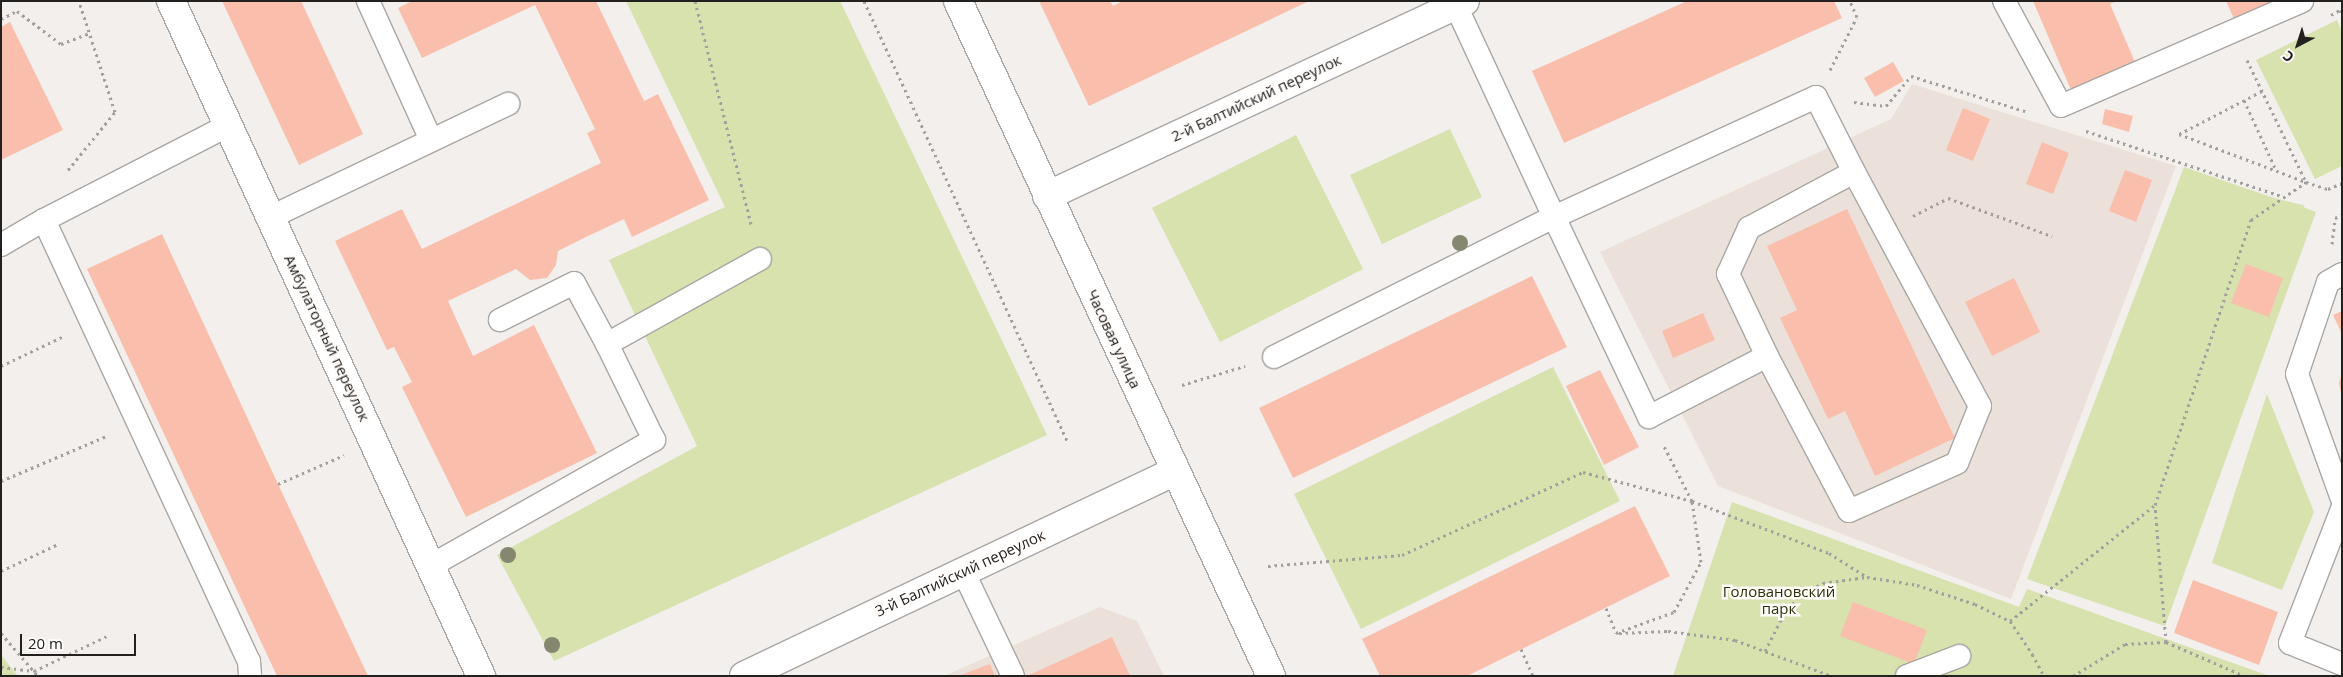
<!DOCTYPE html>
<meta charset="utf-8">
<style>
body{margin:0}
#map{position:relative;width:2343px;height:677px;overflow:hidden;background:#f2efec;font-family:"Open Sans",sans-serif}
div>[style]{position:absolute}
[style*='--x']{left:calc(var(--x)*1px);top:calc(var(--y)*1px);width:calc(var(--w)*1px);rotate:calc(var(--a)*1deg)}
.built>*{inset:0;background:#ebe1da}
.green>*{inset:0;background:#d7e2ae}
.building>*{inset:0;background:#f9bfac}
.path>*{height:3px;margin-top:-1.5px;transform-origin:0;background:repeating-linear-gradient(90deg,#a2a09d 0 2.5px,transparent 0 6.5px)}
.roads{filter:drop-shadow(1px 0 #a9a6a3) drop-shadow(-1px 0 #a9a6a3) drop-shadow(0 1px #a9a6a3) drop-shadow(0 -1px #a9a6a3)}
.service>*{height:22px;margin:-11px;padding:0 11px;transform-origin:11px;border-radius:11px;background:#fff}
.minor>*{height:28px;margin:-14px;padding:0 14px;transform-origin:14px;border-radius:14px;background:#fff}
.tertiary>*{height:28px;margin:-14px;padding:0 14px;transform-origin:14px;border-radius:14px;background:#fff}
.trees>*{width:16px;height:16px;margin:-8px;border-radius:50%;background:#85876f}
span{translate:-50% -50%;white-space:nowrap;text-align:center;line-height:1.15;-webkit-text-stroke:5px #fffcfa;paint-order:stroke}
.street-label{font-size:15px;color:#222120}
.park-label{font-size:15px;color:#2c3208}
.frame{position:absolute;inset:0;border:2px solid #222120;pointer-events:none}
.north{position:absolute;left:2273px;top:20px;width:50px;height:50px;-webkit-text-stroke:4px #fffcfa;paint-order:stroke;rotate:220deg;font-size:14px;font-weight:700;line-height:20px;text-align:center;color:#222120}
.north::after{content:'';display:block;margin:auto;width:18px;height:22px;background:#222120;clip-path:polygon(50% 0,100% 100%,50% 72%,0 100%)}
.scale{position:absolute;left:20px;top:634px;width:116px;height:22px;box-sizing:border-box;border:2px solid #222120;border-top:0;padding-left:6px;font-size:15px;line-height:18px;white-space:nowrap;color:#222120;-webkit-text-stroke:4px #fffcfa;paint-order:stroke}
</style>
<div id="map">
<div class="built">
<i style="clip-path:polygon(1912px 84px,2176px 166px,2011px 599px,1718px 486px,1600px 252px,1891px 119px)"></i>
<i style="clip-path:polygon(1100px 607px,1137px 621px,1164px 676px,944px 676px)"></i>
</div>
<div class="green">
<i style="clip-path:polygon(626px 1px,840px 1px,1047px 435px,554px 661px,497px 555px,697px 446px,609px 260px,725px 207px)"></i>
<i style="clip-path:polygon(2337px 20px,2342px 31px,2342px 166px,2315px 179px,2256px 60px)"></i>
<i style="clip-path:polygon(1450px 129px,1482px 197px,1382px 244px,1350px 175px)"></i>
<i style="clip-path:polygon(1296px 135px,1363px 269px,1220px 342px,1152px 208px)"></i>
<i style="clip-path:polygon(2184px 167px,2274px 198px,2303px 205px,2305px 208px,2316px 212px,2165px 626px,2027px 579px)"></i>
<i style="clip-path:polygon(1553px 367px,1620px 501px,1361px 629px,1294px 494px)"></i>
<i style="clip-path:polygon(2267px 394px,2314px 512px,2282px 590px,2212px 563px)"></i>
<i style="clip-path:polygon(1732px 502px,2019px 607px,2027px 589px,2269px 676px,1673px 676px)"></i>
<i style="clip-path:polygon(1px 655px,18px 676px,1px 676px)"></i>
</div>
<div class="building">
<i style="clip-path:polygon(222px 1px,301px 1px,363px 134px,299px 165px)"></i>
<i style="clip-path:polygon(412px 1px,596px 1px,644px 101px,658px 94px,709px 200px,632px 237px,624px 219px,586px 237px,558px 251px,556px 265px,547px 278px,530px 280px,516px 269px,448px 301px,473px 356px,534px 325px,597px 453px,466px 517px,402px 387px,412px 382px,394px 347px,387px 350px,335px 241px,402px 209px,422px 249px,601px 163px,587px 133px,595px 129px,535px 5px,422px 58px,398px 8px)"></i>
<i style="clip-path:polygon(1039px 1px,1110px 1px,1113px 6px,1123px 1px,1309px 1px,1089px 106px)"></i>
<i style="clip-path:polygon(1687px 1px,1834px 1px,1842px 18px,1564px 143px,1532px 71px)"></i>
<i style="clip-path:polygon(2033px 1px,2117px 1px,2110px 4px,2135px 62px,2071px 90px)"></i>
<i style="clip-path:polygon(2226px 1px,2280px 1px,2235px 21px)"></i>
<i style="clip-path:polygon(10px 22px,63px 130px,1px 160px,1px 27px)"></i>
<i style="clip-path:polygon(1893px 62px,1904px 81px,1875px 97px,1864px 78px)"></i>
<i style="clip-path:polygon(1963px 108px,1990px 119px,1973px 161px,1946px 150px)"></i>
<i style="clip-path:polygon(2105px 109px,2133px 116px,2129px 132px,2102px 124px)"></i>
<i style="clip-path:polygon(2042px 142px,2069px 153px,2053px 194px,2026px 184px)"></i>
<i style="clip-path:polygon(2125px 170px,2152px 180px,2136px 222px,2109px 211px)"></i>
<i style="clip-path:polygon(1847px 209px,1955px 438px,1875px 476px,1845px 411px,1828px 419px,1780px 318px,1797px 310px,1767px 246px)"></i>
<i style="clip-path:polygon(162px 234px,278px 484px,368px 676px,277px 676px,87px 269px)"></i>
<i style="clip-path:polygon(2246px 264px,2283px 278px,2269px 317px,2231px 303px)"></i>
<i style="clip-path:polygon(1532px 276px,1567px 347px,1293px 478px,1259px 408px)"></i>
<i style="clip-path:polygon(2014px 278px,2040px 332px,1992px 356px,1965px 302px)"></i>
<i style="clip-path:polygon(2342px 311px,2342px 334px,2333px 315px)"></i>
<i style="clip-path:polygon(1703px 313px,1715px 340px,1673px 358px,1662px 331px)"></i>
<i style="clip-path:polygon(1600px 370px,1639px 447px,1604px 465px,1566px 386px)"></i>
<i style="clip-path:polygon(2341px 376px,2342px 393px,2341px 393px,2339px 383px)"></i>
<i style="clip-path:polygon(1635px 506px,1670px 576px,1467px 676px,1380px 676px,1362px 639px)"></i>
<i style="clip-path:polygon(2193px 580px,2278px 612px,2259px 665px,2174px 633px)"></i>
<i style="clip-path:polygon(1853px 602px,1927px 630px,1914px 664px,1840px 636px)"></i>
<i style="clip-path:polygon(1112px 637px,1130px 676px,1027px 676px)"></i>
<i style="clip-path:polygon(990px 664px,995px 676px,960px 676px,966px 673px)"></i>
</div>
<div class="path">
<i style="--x:695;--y:1;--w:234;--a:75.9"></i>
<i style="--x:864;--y:1;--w:485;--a:65.2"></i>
<i style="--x:2331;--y:15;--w:10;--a:-29"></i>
<i style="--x:2340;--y:10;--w:4;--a:56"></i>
<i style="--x:1;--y:19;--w:18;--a:-27"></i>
<i style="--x:17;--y:11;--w:55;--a:36.9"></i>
<i style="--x:61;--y:44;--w:30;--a:-21"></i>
<i style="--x:2247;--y:60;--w:136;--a:64.2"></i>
<i style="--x:2306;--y:182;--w:23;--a:18"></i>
<i style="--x:2328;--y:189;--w:15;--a:-23"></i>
<i style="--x:1830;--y:70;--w:59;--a:-63"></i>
<i style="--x:1857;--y:17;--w:17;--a:-114"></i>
<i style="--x:2262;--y:91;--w:93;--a:152.6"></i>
<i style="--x:2179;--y:134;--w:136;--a:20.7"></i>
<i style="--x:2244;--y:100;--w:77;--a:65.4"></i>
<i style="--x:1854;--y:102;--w:32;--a:7"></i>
<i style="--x:1886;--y:106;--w:39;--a:-50"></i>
<i style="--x:1911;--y:76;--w:122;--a:17.1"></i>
<i style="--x:2086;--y:131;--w:209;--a:18.4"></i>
<i style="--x:68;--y:170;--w:75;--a:-51"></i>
<i style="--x:115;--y:112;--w:117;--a:-108"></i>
<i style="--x:1913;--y:216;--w:39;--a:-27"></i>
<i style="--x:1948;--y:198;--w:111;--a:20.1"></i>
<i style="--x:2332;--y:244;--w:26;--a:-83"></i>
<i style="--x:2335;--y:218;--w:8;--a:-23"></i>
<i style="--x:1;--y:366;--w:70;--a:-25.5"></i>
<i style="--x:1182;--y:385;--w:66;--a:-16.8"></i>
<i style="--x:1;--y:481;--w:117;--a:-23.1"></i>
<i style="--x:278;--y:484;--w:72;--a:-23.7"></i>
<i style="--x:1268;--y:566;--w:134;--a:-4.7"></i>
<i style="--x:1402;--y:555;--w:199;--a:-24.6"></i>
<i style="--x:1583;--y:472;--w:113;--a:14.9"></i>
<i style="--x:1692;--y:501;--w:147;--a:20.8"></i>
<i style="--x:1829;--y:553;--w:45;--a:32.3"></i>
<i style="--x:1;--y:571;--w:63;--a:-25.3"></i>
<i style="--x:1606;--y:608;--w:27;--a:68"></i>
<i style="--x:2010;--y:621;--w:186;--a:-38.7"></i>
<i style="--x:1;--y:633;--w:57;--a:49.3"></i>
<i style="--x:1616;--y:633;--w:62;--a:-19.9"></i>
<i style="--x:1674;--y:612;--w:57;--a:-61.6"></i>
<i style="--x:1701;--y:562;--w:62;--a:-98.4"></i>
<i style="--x:1692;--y:501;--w:64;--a:-117"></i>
<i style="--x:1619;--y:633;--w:49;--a:-2.3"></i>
<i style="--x:1668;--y:631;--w:68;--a:7.7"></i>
<i style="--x:1735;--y:640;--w:103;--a:20.4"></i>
<i style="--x:2166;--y:642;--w:137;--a:-94.6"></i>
<i style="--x:2155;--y:505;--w:301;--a:-71.4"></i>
<i style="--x:2251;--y:220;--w:67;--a:-34.6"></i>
<i style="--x:1521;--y:649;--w:30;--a:66"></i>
<i style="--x:1765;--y:651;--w:35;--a:-63"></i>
<i style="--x:1781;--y:620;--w:31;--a:-54"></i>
<i style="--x:1799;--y:595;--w:27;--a:-27"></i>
<i style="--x:1823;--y:583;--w:44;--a:-7.8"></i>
<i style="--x:1867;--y:577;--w:51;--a:9.1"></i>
<i style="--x:1917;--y:585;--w:61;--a:18.1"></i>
<i style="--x:1975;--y:604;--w:39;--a:26"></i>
<i style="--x:2010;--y:621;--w:40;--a:56"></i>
<i style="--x:2032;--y:654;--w:25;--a:61"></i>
<i style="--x:1;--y:667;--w:33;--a:7"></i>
<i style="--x:34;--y:671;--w:81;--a:-25.6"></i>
<i style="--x:2073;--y:676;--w:61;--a:-31.6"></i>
<i style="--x:2125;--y:644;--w:41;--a:-2.8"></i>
<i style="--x:2166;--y:642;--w:86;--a:23.3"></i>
</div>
<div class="roads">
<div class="service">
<i style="--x:368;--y:1;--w:153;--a:65.6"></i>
<i style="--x:2004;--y:1;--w:119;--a:61.5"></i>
<i style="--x:2061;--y:106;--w:263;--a:-23.5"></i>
<i style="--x:271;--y:217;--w:263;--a:-25.5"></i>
<i style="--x:44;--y:220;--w:486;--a:65.1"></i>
<i style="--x:249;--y:661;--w:15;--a:86"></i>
<i style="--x:1;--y:245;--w:50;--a:-30.2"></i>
<i style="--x:44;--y:220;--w:208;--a:-27.2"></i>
<i style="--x:2342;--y:274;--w:16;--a:150"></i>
<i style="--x:2328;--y:282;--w:97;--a:108.6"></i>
<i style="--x:2297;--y:374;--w:133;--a:70.2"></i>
<i style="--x:607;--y:344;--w:175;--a:-29.1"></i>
<i style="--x:1767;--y:356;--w:91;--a:-115.4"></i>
<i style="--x:1728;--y:274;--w:51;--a:-65.5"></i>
<i style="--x:1749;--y:228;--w:119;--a:-28.1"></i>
<i style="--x:1274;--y:357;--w:313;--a:-26.6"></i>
<i style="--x:1554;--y:217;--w:288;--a:-24.6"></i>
<i style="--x:1816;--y:97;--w:84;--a:63.1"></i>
<i style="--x:1854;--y:172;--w:266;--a:61.7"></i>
<i style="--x:1980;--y:406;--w:61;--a:112"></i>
<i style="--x:1957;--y:463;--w:118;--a:156"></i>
<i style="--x:1849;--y:511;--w:175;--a:-117.9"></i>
<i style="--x:1767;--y:356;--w:133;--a:152.7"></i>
<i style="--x:1649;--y:417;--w:221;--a:-115.4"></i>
<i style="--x:1554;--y:217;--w:233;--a:-114.9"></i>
<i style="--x:2342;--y:509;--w:144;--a:111.2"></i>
<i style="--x:2290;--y:643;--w:56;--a:22"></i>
<i style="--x:432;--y:565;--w:255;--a:-29.4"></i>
<i style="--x:654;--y:440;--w:107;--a:-116.1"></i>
<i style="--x:607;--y:344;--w:69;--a:-118.4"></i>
<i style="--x:574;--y:283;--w:83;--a:153.4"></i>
<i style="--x:963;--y:571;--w:116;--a:64.5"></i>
<i style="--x:1907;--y:676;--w:56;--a:-21"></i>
</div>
<div class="minor">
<i style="--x:171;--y:1;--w:743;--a:65.33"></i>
<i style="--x:1047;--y:196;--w:461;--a:-25"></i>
<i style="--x:744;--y:676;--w:478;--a:-25.4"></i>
</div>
<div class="tertiary">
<i style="--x:958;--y:1;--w:744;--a:65.12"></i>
</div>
</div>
<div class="trees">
<i style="left:1460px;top:243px"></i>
<i style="left:508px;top:555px"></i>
<i style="left:552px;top:645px"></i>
</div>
<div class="street-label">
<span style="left:1256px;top:98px;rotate:-25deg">2-й Балтийский переулок</span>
<span style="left:327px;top:338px;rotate:65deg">Амбулаторный переулок</span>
<span style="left:1114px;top:339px;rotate:65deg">Часовая улица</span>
<span style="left:960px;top:573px;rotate:-25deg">3-й Балтийский переулок</span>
</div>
<div class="park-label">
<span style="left:1779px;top:600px">Головановский<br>парк</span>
</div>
<div class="frame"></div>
<div class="north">С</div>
<div class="scale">20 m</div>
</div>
